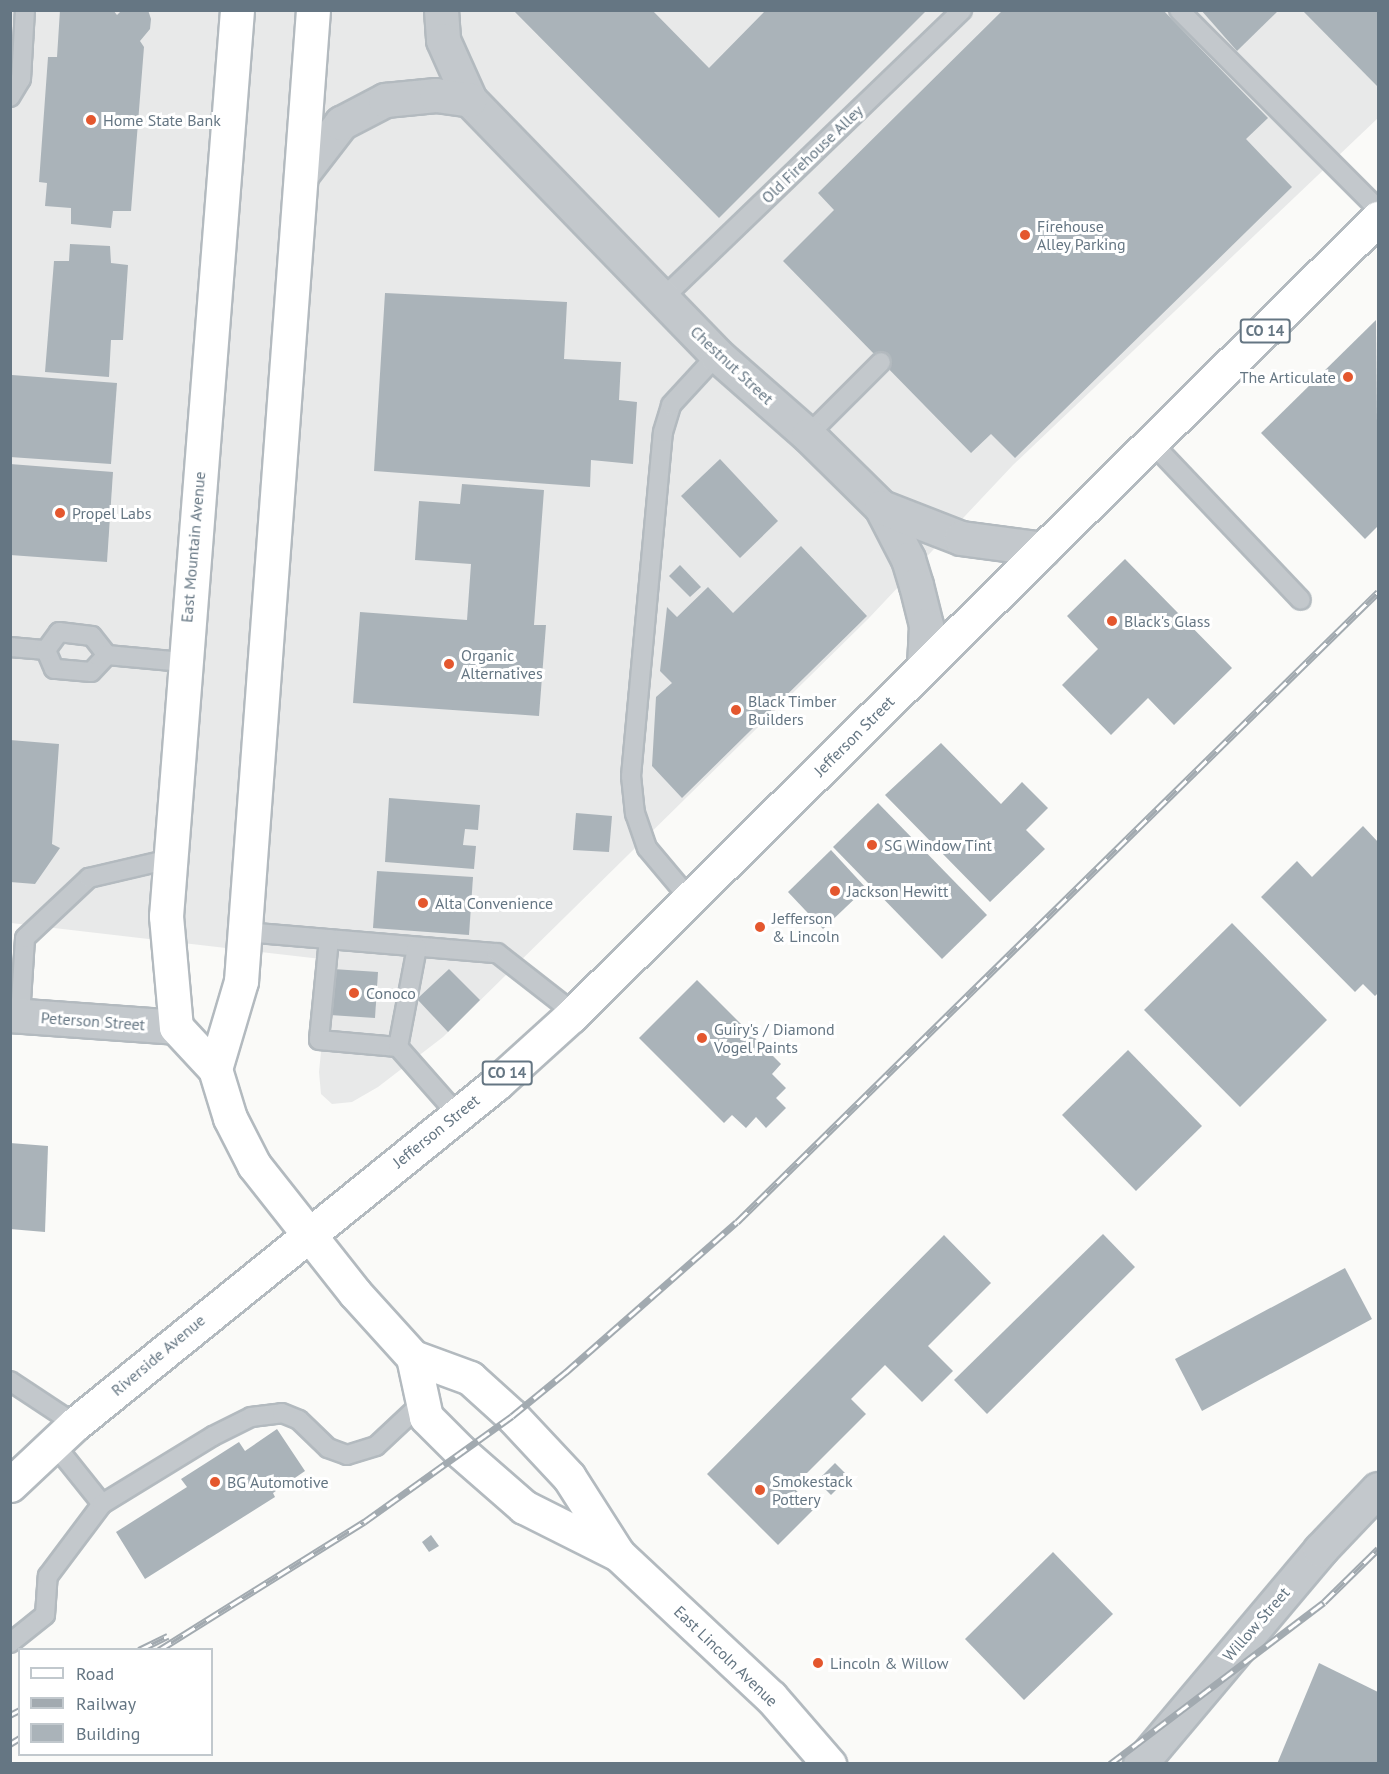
<!DOCTYPE html>
<style>
body{margin:0}
#map{position:relative;width:1389px;height:1774px;overflow:hidden;background:#fafaf8;font-family:"PT Sans",sans-serif}
div>[style]{position:absolute}
[style*='--x']{left:calc(var(--x)*1px);top:calc(var(--y)*1px);width:calc(var(--w)*1px);rotate:calc(var(--a)*1deg)}
.built>*{inset:0;background:#e8e9e9}
.building>*{inset:0;background:#aab3b9}
.roads{filter:drop-shadow(2px 0 #b3babf) drop-shadow(-2px 0 #b3babf) drop-shadow(0 2px #b3babf) drop-shadow(0 -2px #b3babf)}
.lane>*{height:18px;margin:-9px;padding:0 9px;transform-origin:9px;border-radius:9px;background:#c3c8cc}
.street>*{height:33px;margin:-16.5px;padding:0 16.5px;transform-origin:16.5px;border-radius:16.5px;background:#c3c8cc}
.secondary>*{height:33px;margin:-16.5px;padding:0 16.5px;transform-origin:16.5px;border-radius:16.5px;background:#fff}
.highway>*{height:33px;margin:-16.5px;padding:0 16.5px;transform-origin:16.5px;border-radius:16.5px;background:#fff}
.rail>*{height:7px;margin-top:-3.5px;transform-origin:0;background:repeating-linear-gradient(90deg,#fff 0 14px,#a2aab0 0 28px);box-sizing:border-box;border-block:2px solid #a2aab0}
.dots>*{width:16px;height:16px;translate:-50% -50%;box-sizing:border-box;border:3px solid #fff;border-radius:50%}
span{translate:-50% -50%;white-space:nowrap;text-align:center;line-height:1.15;-webkit-text-stroke:6px #fff;paint-order:stroke}
.shield-label span{padding:2px 4px;background:#fff;border:2px solid;border-radius:4px;-webkit-text-stroke-width:0}
.shield-label{font-size:15px;color:#657683;font-weight:700}
.poi-label{font-size:16px;color:#657683}
.left{translate:0 -50%;text-align:left}
.right{translate:-100% -50%;text-align:right}
.street-label{font-size:16px;color:#657683}
.frame{position:absolute;inset:0;border:12px solid #657683;pointer-events:none}
.legend{position:absolute;left:18px;top:1648px;width:195px;height:108px;box-sizing:border-box;background:#fff;border:2px solid #c1c8cd;margin:0;padding:8px 10px;list-style:none;font-size:18px;color:#657683}
.legend li{display:flex;align-items:center;gap:12px;height:30px}
.legend b{width:30px;border:2px solid #c1c8cd}
</style>
<div id="map">
<div class="built">
<i style="clip-path:polygon(11px 11px,1378px 11px,1378px 118px,1013px 465px,869px 618px,443px 1037px,378px 1087px,352px 1102px,332px 1104px,321px 1094px,319px 1072px,330px 960px,11px 923px)"></i>
</div>
<div class="building">
<i style="clip-path:polygon(60px 10px,113px 10px,117px 15px,122px 10px,148px 10px,151px 19px,150px 29px,140px 41px,144px 47px,131px 211px,113px 211px,111px 228px,71px 224px,71px 208px,45px 206px,47px 183px,39px 182px,48px 57px,57px 57px)"></i>
<i style="clip-path:polygon(513px 10px,652px 10px,709px 68px,766px 10px,927px 10px,719px 218px)"></i>
<i style="clip-path:polygon(1003px 10px,1163px 10px,1268px 118px,1246px 139px,1292px 187px,1015px 458px,991px 434px,971px 453px,783px 261px,834px 210px,818px 193px)"></i>
<i style="clip-path:polygon(1201px 10px,1279px 10px,1237px 51px)"></i>
<i style="clip-path:polygon(1302px 10px,1378px 10px,1378px 87px)"></i>
<i style="clip-path:polygon(70px 244px,110px 246px,111px 263px,128px 265px,123px 340px,111px 340px,109px 377px,45px 372px,54px 261px,69px 261px)"></i>
<i style="clip-path:polygon(385px 293px,567px 302px,564px 359px,621px 362px,619px 400px,637px 402px,633px 464px,591px 460px,590px 487px,374px 471px)"></i>
<i style="clip-path:polygon(1376px 320px,1378px 526px,1365px 539px,1261px 433px)"></i>
<i style="clip-path:polygon(12px 375px,117px 383px,111px 464px,10px 457px)"></i>
<i style="clip-path:polygon(720px 459px,778px 521px,740px 558px,681px 496px)"></i>
<i style="clip-path:polygon(10px 464px,113px 472px,107px 562px,10px 555px)"></i>
<i style="clip-path:polygon(462px 484px,544px 490px,534px 625px,546px 625px,539px 716px,353px 703px,360px 612px,467px 620px,471px 564px,415px 560px,419px 501px,460px 504px)"></i>
<i style="clip-path:polygon(801px 546px,867px 616px,682px 798px,652px 766px,656px 697px,672px 683px,660px 671px,667px 607px,677px 617px,708px 587px,733px 613px)"></i>
<i style="clip-path:polygon(1125px 559px,1232px 668px,1174px 725px,1148px 698px,1111px 735px,1062px 685px,1098px 649px,1067px 616px)"></i>
<i style="clip-path:polygon(680px 565px,701px 587px,690px 597px,669px 576px)"></i>
<i style="clip-path:polygon(10px 740px,59px 744px,52px 844px,60px 848px,35px 884px,10px 882px)"></i>
<i style="clip-path:polygon(941px 743px,1001px 804px,1022px 782px,1048px 808px,1026px 830px,1045px 849px,990px 902px,885px 795px)"></i>
<i style="clip-path:polygon(389px 798px,480px 805px,478px 830px,465px 829px,463px 845px,476px 846px,474px 869px,385px 862px)"></i>
<i style="clip-path:polygon(878px 803px,987px 915px,942px 959px,833px 847px)"></i>
<i style="clip-path:polygon(576px 813px,612px 816px,609px 852px,573px 850px)"></i>
<i style="clip-path:polygon(1363px 826px,1378px 842px,1378px 993px,1375px 996px,1363px 984px,1355px 992px,1261px 897px,1297px 861px,1312px 877px)"></i>
<i style="clip-path:polygon(831px 850px,866px 888px,823px 929px,788px 892px)"></i>
<i style="clip-path:polygon(377px 871px,473px 877px,469px 935px,373px 928px)"></i>
<i style="clip-path:polygon(1232px 923px,1327px 1020px,1240px 1107px,1144px 1010px)"></i>
<i style="clip-path:polygon(333px 969px,378px 972px,375px 1018px,330px 1015px)"></i>
<i style="clip-path:polygon(449px 969px,480px 1000px,448px 1032px,417px 999px)"></i>
<i style="clip-path:polygon(697px 980px,781px 1064px,772px 1074px,786px 1088px,776px 1098px,786px 1108px,766px 1128px,756px 1117px,746px 1128px,732px 1115px,724px 1123px,639px 1038px)"></i>
<i style="clip-path:polygon(1128px 1050px,1202px 1126px,1136px 1191px,1062px 1115px)"></i>
<i style="clip-path:polygon(10px 1143px,48px 1146px,45px 1232px,10px 1229px)"></i>
<i style="clip-path:polygon(1103px 1234px,1135px 1267px,987px 1414px,954px 1380px)"></i>
<i style="clip-path:polygon(944px 1235px,991px 1283px,928px 1346px,953px 1371px,922px 1402px,885px 1365px,851px 1399px,866px 1414px,793px 1487px,814px 1509px,778px 1545px,707px 1474px)"></i>
<i style="clip-path:polygon(1345px 1268px,1372px 1319px,1202px 1411px,1175px 1359px)"></i>
<i style="clip-path:polygon(277px 1429px,305px 1471px,273px 1493px,275px 1497px,145px 1579px,116px 1532px,187px 1487px,181px 1479px,239px 1442px,245px 1451px)"></i>
<i style="clip-path:polygon(835px 1463px,849px 1477px,831px 1495px,817px 1481px)"></i>
<i style="clip-path:polygon(431px 1535px,439px 1546px,429px 1552px,422px 1542px)"></i>
<i style="clip-path:polygon(1053px 1552px,1113px 1614px,1024px 1700px,965px 1639px)"></i>
<i style="clip-path:polygon(1319px 1663px,1378px 1692px,1378px 1764px,1277px 1764px)"></i>
</div>
<div class="roads">
<div class="lane">
<i style="--x:1179;--y:10;--w:281;--a:45"></i>
<i style="--x:10;--y:97;--w:21;--a:-59"></i>
<i style="--x:21;--y:79;--w:69;--a:-86.7"></i>
<i style="--x:663;--y:298;--w:415;--a:-43.9"></i>
<i style="--x:808;--y:435;--w:103;--a:-45"></i>
<i style="--x:1152;--y:443;--w:216;--a:46.5"></i>
<i style="--x:10;--y:647;--w:36;--a:5"></i>
<i style="--x:107;--y:655;--w:23;--a:133"></i>
<i style="--x:91;--y:672;--w:37;--a:-175"></i>
<i style="--x:54;--y:669;--w:21;--a:-113"></i>
<i style="--x:46;--y:650;--w:22;--a:-54"></i>
<i style="--x:59;--y:632;--w:33;--a:7"></i>
<i style="--x:92;--y:636;--w:24;--a:52"></i>
<i style="--x:107;--y:655;--w:76;--a:5.3"></i>
<i style="--x:689;--y:898;--w:65;--a:-130"></i>
<i style="--x:647;--y:848;--w:36;--a:-109"></i>
<i style="--x:635;--y:814;--w:38;--a:-96"></i>
<i style="--x:631;--y:776;--w:345;--a:-84.7"></i>
<i style="--x:663;--y:432;--w:28;--a:-73"></i>
<i style="--x:671;--y:405;--w:68;--a:-47.4"></i>
<i style="--x:245;--y:932;--w:253;--a:4.8"></i>
<i style="--x:497;--y:953;--w:98;--a:37.9"></i>
<i style="--x:329;--y:939;--w:101;--a:95.7"></i>
<i style="--x:319;--y:1040;--w:79;--a:5.1"></i>
<i style="--x:398;--y:1047;--w:89;--a:48.6"></i>
<i style="--x:20;--y:1016;--w:78;--a:-86.3"></i>
<i style="--x:25;--y:938;--w:88;--a:-43.2"></i>
<i style="--x:89;--y:878;--w:83;--a:-13.2"></i>
<i style="--x:398;--y:1047;--w:102;--a:-79.2"></i>
<i style="--x:10;--y:1381;--w:78;--a:33.5"></i>
<i style="--x:54;--y:1444;--w:77;--a:51.3"></i>
<i style="--x:10;--y:1643;--w:45;--a:-38.7"></i>
<i style="--x:45;--y:1615;--w:39;--a:-86"></i>
<i style="--x:48;--y:1576;--w:90;--a:-53.1"></i>
<i style="--x:102;--y:1504;--w:130;--a:-31.5"></i>
<i style="--x:213;--y:1436;--w:42;--a:-26.6"></i>
<i style="--x:251;--y:1417;--w:31;--a:-7"></i>
<i style="--x:282;--y:1413;--w:18;--a:22"></i>
<i style="--x:299;--y:1420;--w:40;--a:44"></i>
<i style="--x:328;--y:1448;--w:20;--a:20"></i>
<i style="--x:347;--y:1455;--w:30;--a:-17"></i>
<i style="--x:376;--y:1446;--w:64;--a:-43.1"></i>
</div>
<div class="street">
<i style="--x:441;--y:10;--w:30;--a:86"></i>
<i style="--x:443;--y:40;--w:66;--a:65.8"></i>
<i style="--x:470;--y:100;--w:355;--a:45.9"></i>
<i style="--x:717;--y:355;--w:121;--a:41.3"></i>
<i style="--x:808;--y:435;--w:103;--a:44.6"></i>
<i style="--x:881;--y:507;--w:59;--a:62.6"></i>
<i style="--x:908;--y:559;--w:27;--a:73"></i>
<i style="--x:916;--y:585;--w:41;--a:76"></i>
<i style="--x:926;--y:625;--w:41;--a:92.8"></i>
<i style="--x:301;--y:175;--w:66;--a:-52.4"></i>
<i style="--x:341;--y:123;--w:50;--a:-27.6"></i>
<i style="--x:385;--y:100;--w:51;--a:-5.6"></i>
<i style="--x:436;--y:95;--w:34;--a:8"></i>
<i style="--x:881;--y:507;--w:86;--a:21.2"></i>
<i style="--x:961;--y:538;--w:83;--a:7.6"></i>
<i style="--x:10;--y:1015;--w:166;--a:4.1"></i>
<i style="--x:1140;--y:1764;--w:280;--a:-49.9"></i>
<i style="--x:1320;--y:1550;--w:84;--a:-46.4"></i>
</div>
<div class="secondary">
<i style="--x:237;--y:10;--w:909;--a:94.48"></i>
<i style="--x:166;--y:916;--w:111;--a:84.9"></i>
<i style="--x:176;--y:1027;--w:57;--a:47.1"></i>
<i style="--x:215;--y:1069;--w:51;--a:73"></i>
<i style="--x:230;--y:1118;--w:53;--a:62.9"></i>
<i style="--x:254;--y:1165;--w:163;--a:51.7"></i>
<i style="--x:355;--y:1293;--w:86;--a:47.8"></i>
<i style="--x:413;--y:1357;--w:61;--a:20.2"></i>
<i style="--x:470;--y:1378;--w:57;--a:42.1"></i>
<i style="--x:512;--y:1416;--w:83;--a:46.9"></i>
<i style="--x:569;--y:1477;--w:91;--a:57.5"></i>
<i style="--x:618;--y:1554;--w:209;--a:43.1"></i>
<i style="--x:771;--y:1697;--w:89;--a:49.1"></i>
<i style="--x:215;--y:1069;--w:92;--a:-73.5"></i>
<i style="--x:241;--y:981;--w:974;--a:-85.76"></i>
<i style="--x:413;--y:1357;--w:61;--a:77.8"></i>
<i style="--x:426;--y:1417;--w:49;--a:45"></i>
<i style="--x:461;--y:1452;--w:84;--a:41.1"></i>
<i style="--x:524;--y:1507;--w:105;--a:26.6"></i>
</div>
<div class="highway">
<i style="--x:10;--y:1485;--w:89;--a:-43.2"></i>
<i style="--x:75;--y:1424;--w:543;--a:-38.94"></i>
<i style="--x:497;--y:1083;--w:100;--a:-42.2"></i>
<i style="--x:571;--y:1016;--w:1135;--a:-44.68"></i>
</div>
</div>
<div class="rail">
<i style="--x:139;--y:1650;--w:32;--a:-26"></i>
<i style="--x:159;--y:1650;--w:242;--a:-32"></i>
<i style="--x:364;--y:1522;--w:182;--a:-35.6"></i>
<i style="--x:512;--y:1416;--w:70;--a:-39.2"></i>
<i style="--x:566;--y:1372;--w:227;--a:-41.3"></i>
<i style="--x:737;--y:1222;--w:899;--a:-44.5"></i>
<i style="--x:10;--y:1715;--w:11;--a:-27"></i>
<i style="--x:10;--y:1744;--w:12;--a:-31"></i>
<i style="--x:1110;--y:1764;--w:268;--a:-37.1"></i>
<i style="--x:1324;--y:1602;--w:76;--a:-44.5"></i>
</div>
<div class="dots">
<i style="left:91px;top:120px;background:#e4572e"></i>
<i style="left:1025px;top:235px;background:#e4572e"></i>
<i style="left:1348px;top:377px;background:#e4572e"></i>
<i style="left:60px;top:513px;background:#e4572e"></i>
<i style="left:1112px;top:621px;background:#e4572e"></i>
<i style="left:449px;top:664px;background:#e4572e"></i>
<i style="left:736px;top:710px;background:#e4572e"></i>
<i style="left:872px;top:845px;background:#e4572e"></i>
<i style="left:835px;top:891px;background:#e4572e"></i>
<i style="left:423px;top:903px;background:#e4572e"></i>
<i style="left:760px;top:927px;background:#e4572e"></i>
<i style="left:354px;top:993px;background:#e4572e"></i>
<i style="left:702px;top:1038px;background:#e4572e"></i>
<i style="left:215px;top:1482px;background:#e4572e"></i>
<i style="left:760px;top:1490px;background:#e4572e"></i>
<i style="left:818px;top:1663px;background:#e4572e"></i>
</div>
<div class="shield-label">
<span style="left:1265px;top:331px">CO 14</span>
<span style="left:507px;top:1073px">CO 14</span>
</div>
<div class="poi-label">
<span class="left" style="left:103px;top:120px">Home State Bank</span>
<span class="left" style="left:1037px;top:235px">Firehouse<br>Alley Parking</span>
<span class="right" style="left:1336px;top:377px">The Articulate</span>
<span class="left" style="left:72px;top:513px">Propel Labs</span>
<span class="left" style="left:1124px;top:621px">Black's Glass</span>
<span class="left" style="left:461px;top:664px">Organic<br>Alternatives</span>
<span class="left" style="left:748px;top:710px">Black Timber<br>Builders</span>
<span class="left" style="left:884px;top:845px">SG Window Tint</span>
<span class="left" style="left:847px;top:891px">Jackson Hewitt</span>
<span class="left" style="left:435px;top:903px">Alta Convenience</span>
<span class="left" style="left:772px;top:927px">Jefferson<br>&amp; Lincoln</span>
<span class="left" style="left:366px;top:993px">Conoco</span>
<span class="left" style="left:714px;top:1038px">Guiry's / Diamond<br>Vogel Paints</span>
<span class="left" style="left:772px;top:1490px">Smokestack<br>Pottery</span>
<span class="left" style="left:227px;top:1482px">BG Automotive</span>
<span class="left" style="left:830px;top:1663px">Lincoln &amp; Willow</span>
</div>
<div class="street-label">
<span style="left:812px;top:154px;rotate:-44deg">Old Firehouse Alley</span>
<span style="left:732px;top:365px;rotate:43deg">Chestnut Street</span>
<span style="left:193px;top:547px;rotate:-85deg">East Mountain Avenue</span>
<span style="left:854px;top:736px;rotate:-45deg">Jefferson Street</span>
<span style="left:93px;top:1021px;rotate:4deg">Peterson Street</span>
<span style="left:436px;top:1131px;rotate:-39deg">Jefferson Street</span>
<span style="left:158px;top:1355px;rotate:-40deg">Riverside Avenue</span>
<span style="left:1256px;top:1624px;rotate:-49deg">Willow Street</span>
<span style="left:726px;top:1656px;rotate:44deg">East Lincoln Avenue</span>
</div>
<div class="frame"></div>
<ul class="legend">
<li><b style="height:8px;background:#fff"></b>Road</li>
<li><b style="height:8px;background:#a2aab0"></b>Railway</li>
<li><b style="height:16px;background:#aab3b9"></b>Building</li>
</ul>
</div>
